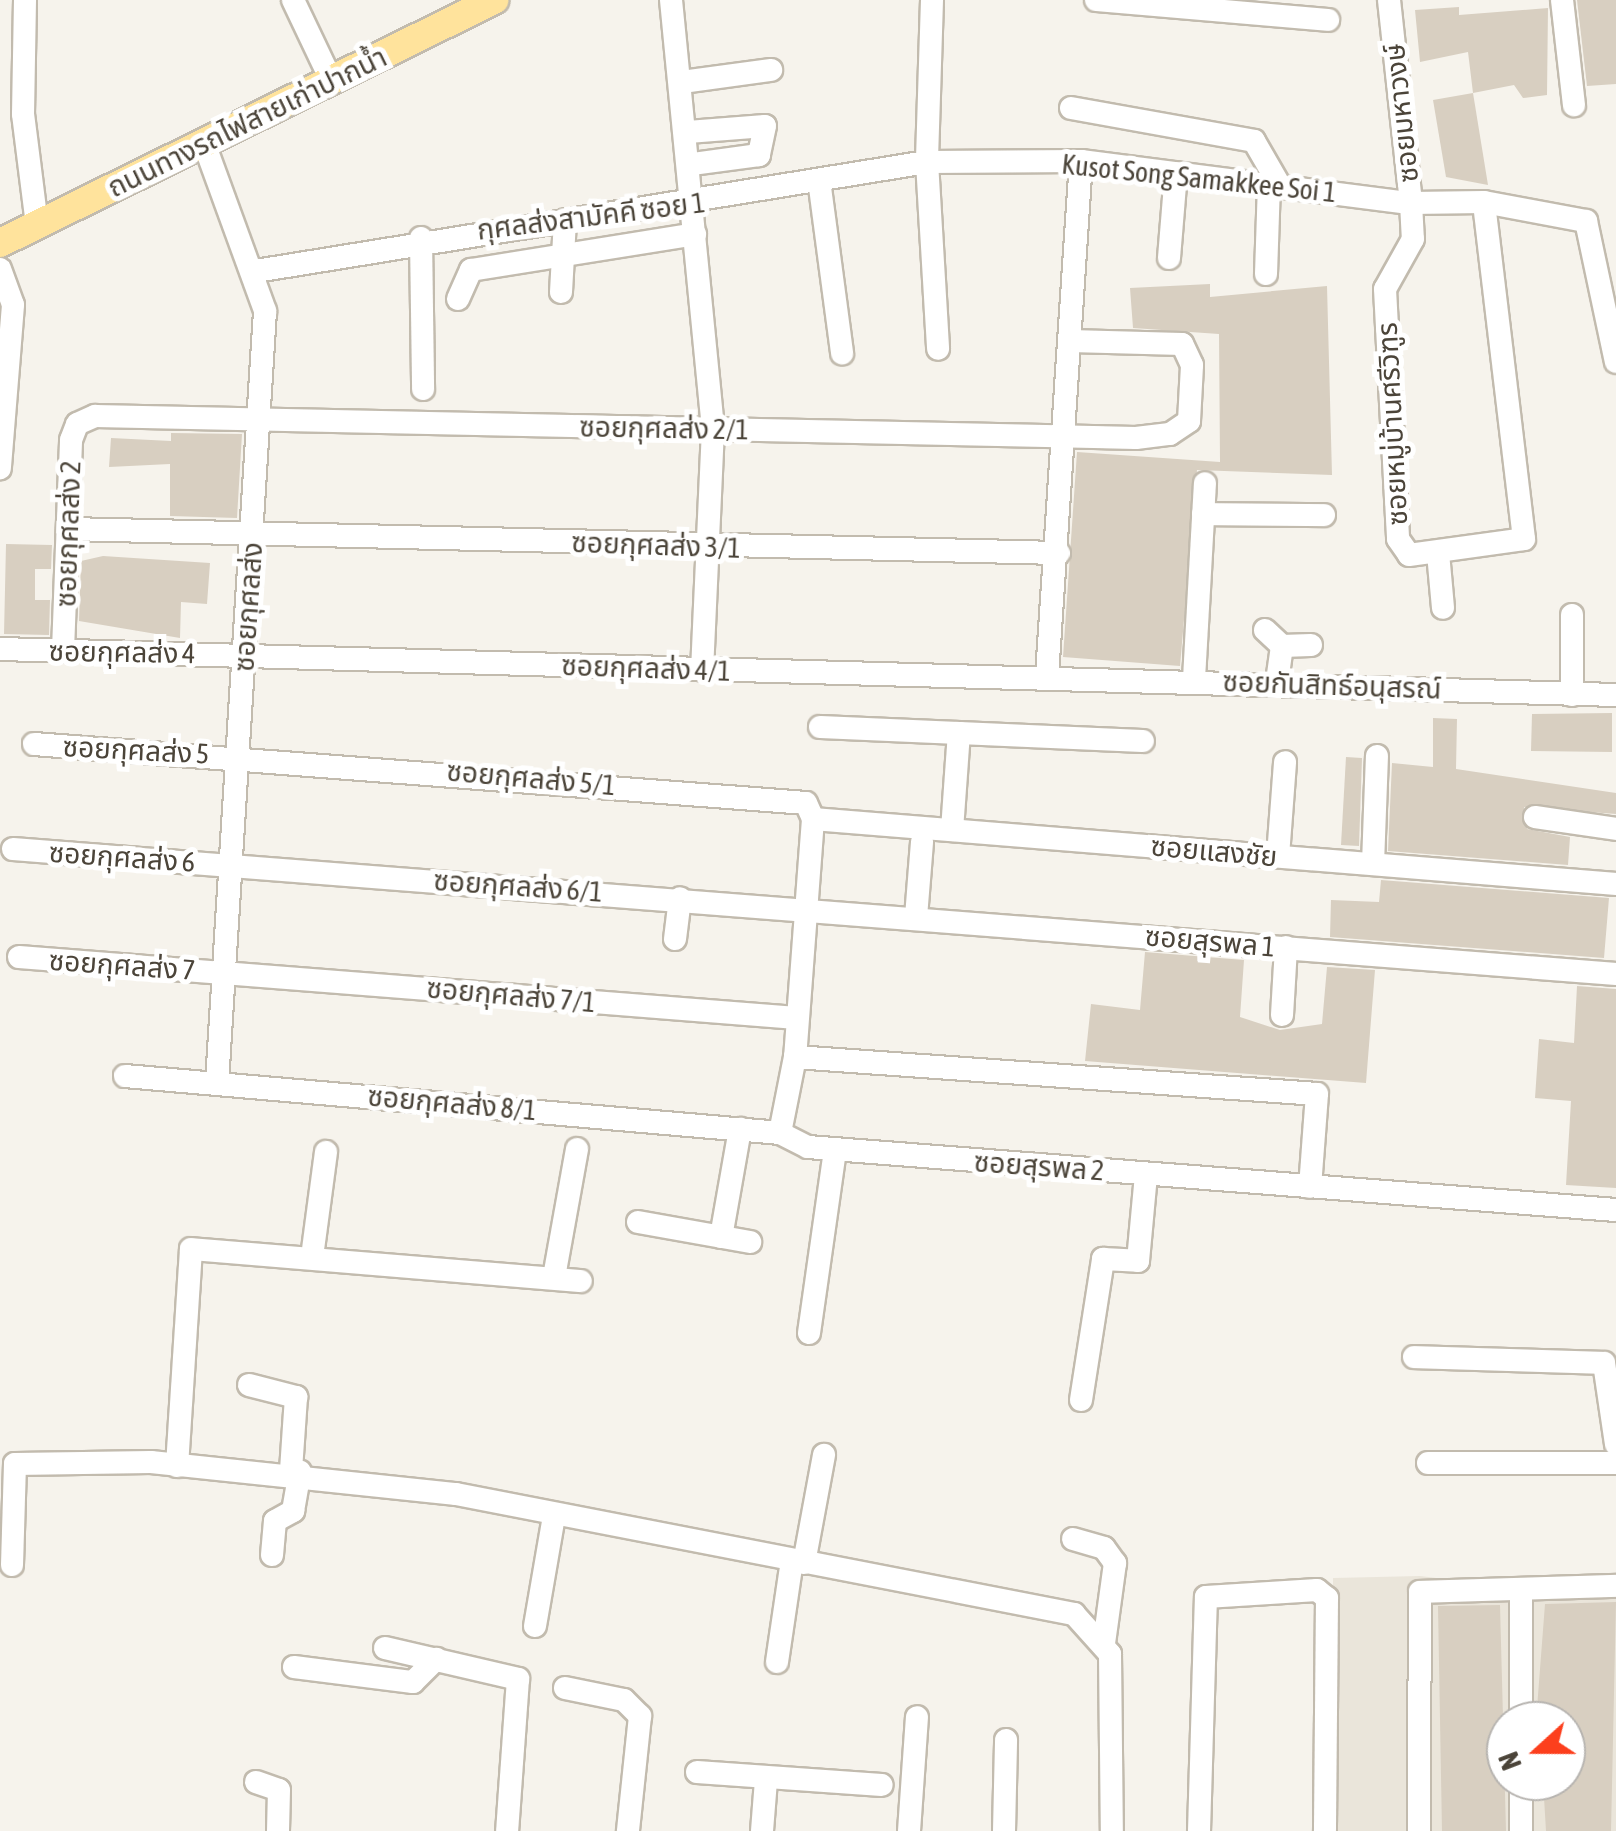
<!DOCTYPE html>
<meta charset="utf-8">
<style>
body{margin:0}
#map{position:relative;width:1616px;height:1831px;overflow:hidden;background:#f6f3ec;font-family:"Asap Condensed","Noto Sans Thai",sans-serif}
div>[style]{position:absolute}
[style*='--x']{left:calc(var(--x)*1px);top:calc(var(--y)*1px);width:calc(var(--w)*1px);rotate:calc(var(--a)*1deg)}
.residential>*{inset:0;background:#eae5da}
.building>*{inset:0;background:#d8cfc1}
.roads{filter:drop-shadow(2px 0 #c2bbae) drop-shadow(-2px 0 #c2bbae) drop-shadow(0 2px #c2bbae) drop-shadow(0 -2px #c2bbae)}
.minor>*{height:22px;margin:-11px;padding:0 11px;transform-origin:11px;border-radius:11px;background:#fff}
.major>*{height:28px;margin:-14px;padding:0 14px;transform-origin:14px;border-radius:14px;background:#ffe39c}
span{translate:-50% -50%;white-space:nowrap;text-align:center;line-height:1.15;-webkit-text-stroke:10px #fff;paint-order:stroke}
.street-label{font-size:28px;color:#4b4439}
.north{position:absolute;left:1486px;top:1701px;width:100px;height:100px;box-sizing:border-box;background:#fff;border:2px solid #b7b4b0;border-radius:50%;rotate:249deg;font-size:28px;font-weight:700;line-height:40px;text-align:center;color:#4b4439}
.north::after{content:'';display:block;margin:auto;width:35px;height:45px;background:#fc3f1d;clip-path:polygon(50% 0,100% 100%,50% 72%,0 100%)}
</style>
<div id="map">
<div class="residential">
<i style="clip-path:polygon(evenodd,1420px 1576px,1518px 1588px,1616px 1582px,1616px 1831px,1334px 1831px,1333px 1578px,1420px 1576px,1506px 1721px,1566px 1721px,1566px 1781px,1506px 1781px,1506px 1721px)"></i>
</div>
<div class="building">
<i style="clip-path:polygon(1577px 0,1616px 0,1616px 84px,1587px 86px)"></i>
<i style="clip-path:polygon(1459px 7px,1459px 15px,1548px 8px,1547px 95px,1523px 98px,1514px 85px,1473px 93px,1468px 52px,1420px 62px,1415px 10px)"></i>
<i style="clip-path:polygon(1473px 93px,1488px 185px,1446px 177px,1433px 100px)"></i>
<i style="clip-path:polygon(1210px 284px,1210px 297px,1327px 286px,1332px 475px,1197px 470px,1180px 666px,1063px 657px,1077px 452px,1220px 462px,1219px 334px,1133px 328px,1130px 288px)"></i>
<i style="clip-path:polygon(171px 433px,242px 434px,237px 518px,170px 516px,170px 464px,109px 467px,111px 438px,171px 441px)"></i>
<i style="clip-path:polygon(6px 544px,52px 545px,51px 569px,35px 569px,35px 600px,50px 600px,49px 635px,4px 634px)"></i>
<i style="clip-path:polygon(103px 556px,210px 563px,207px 604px,181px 602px,180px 638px,79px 621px,81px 561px)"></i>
<i style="clip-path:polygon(1612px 713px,1612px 752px,1531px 751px,1532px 714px)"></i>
<i style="clip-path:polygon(1433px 718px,1457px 719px,1456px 769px,1616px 793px,1616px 814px,1524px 807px,1527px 829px,1570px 837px,1568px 865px,1388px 851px,1392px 763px,1433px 767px)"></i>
<i style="clip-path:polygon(1346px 757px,1362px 758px,1359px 846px,1341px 845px)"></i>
<i style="clip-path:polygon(1381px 880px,1609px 898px,1604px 958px,1330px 937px,1331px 900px,1379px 902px)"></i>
<i style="clip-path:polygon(1145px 952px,1244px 960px,1240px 1017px,1280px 1030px,1322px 1024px,1327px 967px,1375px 970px,1366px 1083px,1085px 1061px,1091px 1004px,1140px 1010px)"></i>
<i style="clip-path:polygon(1577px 986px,1616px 989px,1616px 1188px,1566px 1185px,1571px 1101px,1535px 1098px,1539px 1039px,1574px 1043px)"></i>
<i style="clip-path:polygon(1616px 1602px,1611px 1831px,1546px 1831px,1543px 1781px,1566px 1781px,1566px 1721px,1536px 1721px,1545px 1604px)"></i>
<i style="clip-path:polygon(1500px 1605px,1506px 1831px,1442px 1831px,1438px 1606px)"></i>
</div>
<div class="roads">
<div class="minor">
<i style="--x:25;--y:0;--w:114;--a:91"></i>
<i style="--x:23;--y:114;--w:112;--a:82.8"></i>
<i style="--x:293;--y:0;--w:89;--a:64.6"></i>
<i style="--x:671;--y:0;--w:431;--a:84.4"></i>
<i style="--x:713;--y:429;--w:241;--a:92.6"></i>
<i style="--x:932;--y:0;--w:162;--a:91.8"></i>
<i style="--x:927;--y:162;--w:187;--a:86.6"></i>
<i style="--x:1096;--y:0;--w:233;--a:4.9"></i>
<i style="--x:1389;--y:0;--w:204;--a:83.8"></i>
<i style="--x:1411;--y:203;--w:73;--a:-0.8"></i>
<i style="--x:1484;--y:202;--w:104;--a:10.6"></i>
<i style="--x:1586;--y:221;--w:144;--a:78"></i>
<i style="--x:1562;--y:0;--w:106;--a:83.5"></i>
<i style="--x:682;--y:82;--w:90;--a:-7.7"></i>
<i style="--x:1071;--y:108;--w:186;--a:10.2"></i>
<i style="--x:1254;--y:141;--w:52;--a:60"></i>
<i style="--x:688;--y:132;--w:77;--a:-4.5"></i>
<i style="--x:765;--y:126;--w:30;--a:102"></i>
<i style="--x:759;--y:155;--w:68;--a:172.3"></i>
<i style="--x:204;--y:143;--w:179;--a:70"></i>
<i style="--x:265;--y:311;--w:772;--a:93.56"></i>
<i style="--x:819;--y:180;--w:175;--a:82.4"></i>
<i style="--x:421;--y:238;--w:151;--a:89.2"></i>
<i style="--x:1169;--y:258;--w:85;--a:-85.3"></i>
<i style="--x:0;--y:269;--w:38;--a:70"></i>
<i style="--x:13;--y:305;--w:164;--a:94.6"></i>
<i style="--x:256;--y:271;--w:680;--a:-9.23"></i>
<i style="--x:927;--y:162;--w:154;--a:-0.4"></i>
<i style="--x:1081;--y:161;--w:333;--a:7.3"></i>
<i style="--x:1411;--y:203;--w:36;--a:87"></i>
<i style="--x:1413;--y:239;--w:57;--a:119.2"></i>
<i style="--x:1385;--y:289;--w:250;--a:87"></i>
<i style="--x:1398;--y:539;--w:19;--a:55"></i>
<i style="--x:1409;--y:555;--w:116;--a:-7.9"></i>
<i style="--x:1524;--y:539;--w:339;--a:-96.8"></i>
<i style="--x:1266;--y:274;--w:90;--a:-88.1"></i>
<i style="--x:561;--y:292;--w:72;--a:-86.8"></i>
<i style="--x:458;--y:299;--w:32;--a:-66"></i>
<i style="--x:471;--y:270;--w:227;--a:-9.1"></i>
<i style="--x:1203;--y:514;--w:121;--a:0.5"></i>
<i style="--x:69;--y:529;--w:990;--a:1.39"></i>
<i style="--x:1438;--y:553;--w:55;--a:84.8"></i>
<i style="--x:1572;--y:615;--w:80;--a:90"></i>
<i style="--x:1265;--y:630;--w:23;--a:43"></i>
<i style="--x:1282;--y:646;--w:37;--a:98"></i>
<i style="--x:1282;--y:646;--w:29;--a:-2"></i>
<i style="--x:0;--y:649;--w:1617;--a:1.63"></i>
<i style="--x:63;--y:650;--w:210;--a:-87.8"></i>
<i style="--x:71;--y:440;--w:17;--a:-69"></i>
<i style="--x:77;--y:424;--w:20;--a:-24"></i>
<i style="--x:95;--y:416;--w:1041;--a:1.21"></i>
<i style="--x:1136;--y:438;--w:34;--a:-7"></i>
<i style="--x:1170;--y:434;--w:23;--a:-34"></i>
<i style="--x:1189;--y:421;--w:56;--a:-86.9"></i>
<i style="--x:1192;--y:365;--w:23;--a:-115"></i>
<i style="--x:1182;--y:344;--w:112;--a:-178.5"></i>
<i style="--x:1047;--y:675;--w:515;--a:-86.22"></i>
<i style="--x:1194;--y:679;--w:196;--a:-86.8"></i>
<i style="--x:820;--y:727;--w:139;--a:2.5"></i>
<i style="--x:34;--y:744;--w:774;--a:4.37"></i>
<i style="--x:806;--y:803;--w:17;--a:66"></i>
<i style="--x:813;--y:819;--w:239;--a:94.3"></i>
<i style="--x:795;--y:1057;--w:77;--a:101.2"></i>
<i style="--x:780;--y:1133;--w:31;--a:27"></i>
<i style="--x:808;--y:1147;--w:810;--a:4.46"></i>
<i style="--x:1535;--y:817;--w:82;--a:8.4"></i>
<i style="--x:813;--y:819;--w:806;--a:4.63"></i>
<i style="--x:952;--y:830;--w:97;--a:-85.9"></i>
<i style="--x:959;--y:733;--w:184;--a:2.5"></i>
<i style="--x:13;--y:849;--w:1608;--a:4.46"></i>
<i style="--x:1278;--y:856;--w:94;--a:-85.7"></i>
<i style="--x:1373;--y:864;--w:108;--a:-87.9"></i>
<i style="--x:916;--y:917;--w:75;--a:-85.4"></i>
<i style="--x:675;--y:939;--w:41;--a:-83"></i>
<i style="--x:19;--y:957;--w:780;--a:4.48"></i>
<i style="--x:1282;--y:1015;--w:68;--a:-86.6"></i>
<i style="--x:795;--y:1057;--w:523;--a:4.05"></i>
<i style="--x:1317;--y:1094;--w:93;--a:94.3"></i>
<i style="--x:125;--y:1076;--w:657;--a:4.97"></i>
<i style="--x:638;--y:1222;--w:114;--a:10.1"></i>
<i style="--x:721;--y:1237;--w:110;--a:-80"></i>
<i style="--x:312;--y:1257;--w:106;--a:-82.4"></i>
<i style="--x:554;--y:1277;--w:130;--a:-79.8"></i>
<i style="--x:809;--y:1333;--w:184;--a:-81.9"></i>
<i style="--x:1414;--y:1357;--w:190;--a:1.8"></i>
<i style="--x:1604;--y:1363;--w:82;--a:81.6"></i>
<i style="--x:249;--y:1385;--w:49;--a:14.3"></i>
<i style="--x:296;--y:1397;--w:74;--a:93.9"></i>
<i style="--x:1081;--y:1400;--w:143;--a:-81.1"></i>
<i style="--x:1103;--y:1259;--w:35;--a:3"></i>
<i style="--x:1138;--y:1261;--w:87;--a:-84.7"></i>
<i style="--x:1428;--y:1463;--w:188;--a:0"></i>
<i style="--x:177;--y:1466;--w:217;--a:-86.3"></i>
<i style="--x:191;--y:1249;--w:391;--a:4.7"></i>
<i style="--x:1073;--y:1539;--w:32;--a:16"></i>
<i style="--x:1104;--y:1548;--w:19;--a:54"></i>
<i style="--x:1115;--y:1563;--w:81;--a:97.8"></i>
<i style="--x:272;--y:1555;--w:34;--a:-85"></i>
<i style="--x:275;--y:1521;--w:21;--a:-29"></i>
<i style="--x:293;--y:1511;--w:40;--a:-80"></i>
<i style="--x:804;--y:1563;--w:110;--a:-79.5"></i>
<i style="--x:12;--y:1565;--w:101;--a:-88.3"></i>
<i style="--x:15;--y:1464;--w:136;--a:-0.8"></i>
<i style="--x:151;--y:1462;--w:307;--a:6"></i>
<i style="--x:456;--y:1494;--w:630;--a:10.99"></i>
<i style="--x:1074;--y:1614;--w:54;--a:48"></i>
<i style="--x:1110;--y:1654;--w:177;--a:89.4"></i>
<i style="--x:535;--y:1626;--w:112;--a:-80.2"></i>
<i style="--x:385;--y:1648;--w:137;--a:13.1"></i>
<i style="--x:518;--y:1679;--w:152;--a:94.1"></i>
<i style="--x:777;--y:1662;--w:102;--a:-81.6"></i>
<i style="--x:294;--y:1667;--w:120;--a:7.2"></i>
<i style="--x:413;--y:1682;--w:33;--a:-45"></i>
<i style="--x:565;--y:1688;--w:60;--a:11.5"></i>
<i style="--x:624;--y:1700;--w:23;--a:45"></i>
<i style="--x:640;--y:1716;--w:116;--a:96"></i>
<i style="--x:1521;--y:1721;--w:131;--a:-90"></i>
<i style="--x:697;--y:1772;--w:185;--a:4"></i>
<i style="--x:256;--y:1782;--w:24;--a:19"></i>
<i style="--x:279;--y:1790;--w:41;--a:91.4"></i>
<i style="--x:762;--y:1831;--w:51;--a:-85.5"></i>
<i style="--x:909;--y:1831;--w:114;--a:-86"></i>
<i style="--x:1004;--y:1831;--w:91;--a:-88.7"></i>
<i style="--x:1199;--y:1831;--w:234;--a:-88.3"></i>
<i style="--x:1206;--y:1597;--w:111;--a:-3.6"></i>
<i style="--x:1317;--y:1590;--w:13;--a:39"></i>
<i style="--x:1327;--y:1598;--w:233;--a:90.5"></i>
<i style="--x:1419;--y:1831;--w:239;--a:-89.8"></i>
<i style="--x:1420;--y:1592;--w:196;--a:-1.8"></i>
<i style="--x:1521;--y:1831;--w:50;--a:-90"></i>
</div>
<div class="major">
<i style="--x:0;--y:243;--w:551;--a:-26.19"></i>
</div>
</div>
<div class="street-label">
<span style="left:1401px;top:113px;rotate:-96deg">ซอยมหาวงษ์</span>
<span style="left:247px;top:122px;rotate:-26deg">ถนนทางรถไฟสายเก่าปากน้ำ</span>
<span style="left:1199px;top:178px;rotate:6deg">Kusot Song Samakkee Soi 1</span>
<span style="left:591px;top:216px;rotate:-7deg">กุศลส่งสามัคคี ซอย 1</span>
<span style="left:1392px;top:424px;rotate:-93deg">ซอยหมู่บ้านศรีวิฑูร</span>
<span style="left:664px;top:428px;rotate:1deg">ซอยกุศลส่ง 2/1</span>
<span style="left:68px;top:534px;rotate:-88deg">ซอยกุศลส่ง 2</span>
<span style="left:656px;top:545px;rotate:2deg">ซอยกุศลส่ง 3/1</span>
<span style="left:248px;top:607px;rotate:-86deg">ซอยกุศลส่ง</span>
<span style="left:122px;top:652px;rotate:1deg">ซอยกุศลส่ง 4</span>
<span style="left:646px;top:668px;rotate:2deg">ซอยกุศลส่ง 4/1</span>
<span style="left:1332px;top:685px;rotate:2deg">ซอยกันสิทธ์อนุสรณ์</span>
<span style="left:136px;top:750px;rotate:3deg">ซอยกุศลส่ง 5</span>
<span style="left:531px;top:778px;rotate:5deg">ซอยกุศลส่ง 5/1</span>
<span style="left:1214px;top:851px;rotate:5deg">ซอยแสงชัย</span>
<span style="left:122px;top:857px;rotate:4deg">ซอยกุศลส่ง 6</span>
<span style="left:518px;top:886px;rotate:4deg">ซอยกุศลส่ง 6/1</span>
<span style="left:1210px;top:941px;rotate:5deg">ซอยสุรพล 1</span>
<span style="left:122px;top:965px;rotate:4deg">ซอยกุศลส่ง 7</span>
<span style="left:511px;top:995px;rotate:5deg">ซอยกุศลส่ง 7/1</span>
<span style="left:452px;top:1103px;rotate:5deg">ซอยกุศลส่ง 8/1</span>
<span style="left:1039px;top:1166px;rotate:4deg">ซอยสุรพล 2</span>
</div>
<div class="north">N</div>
</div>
